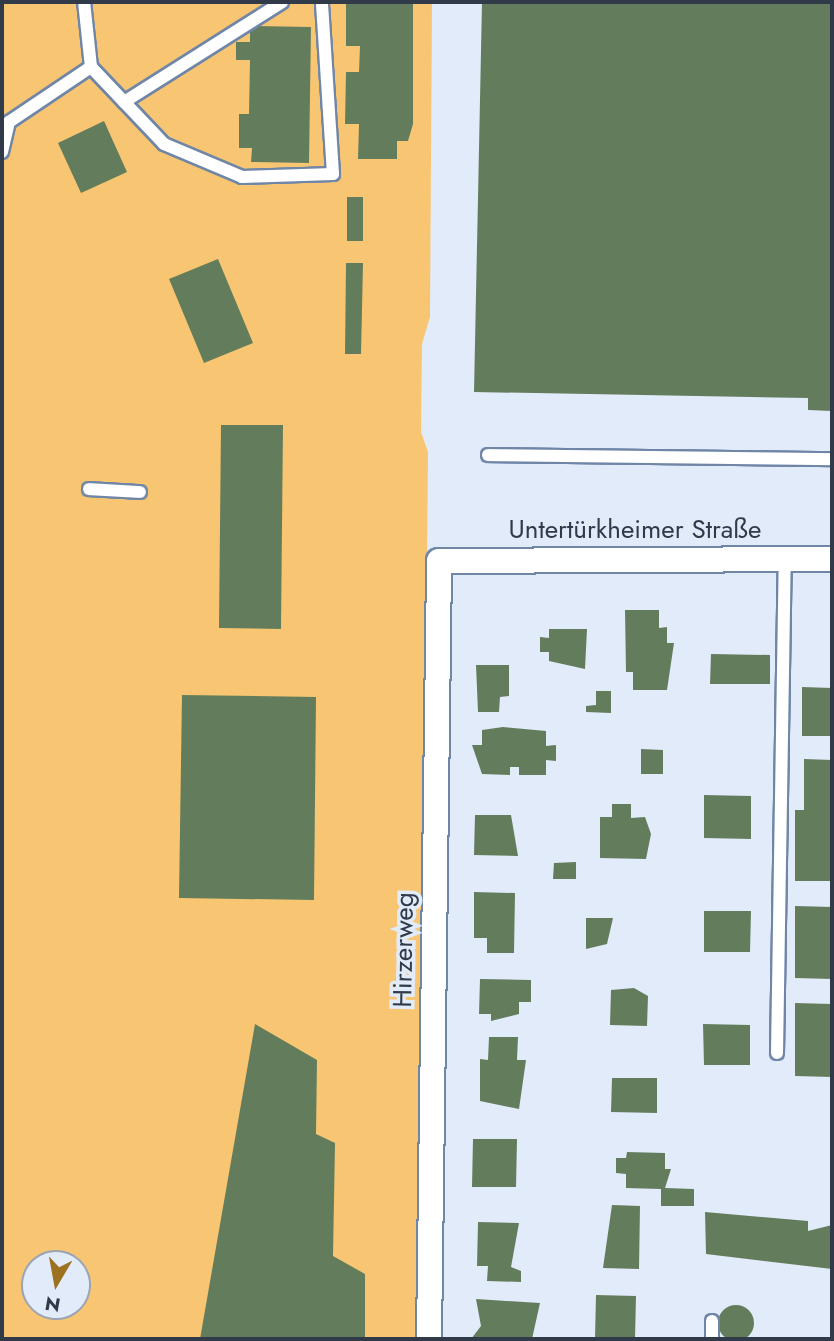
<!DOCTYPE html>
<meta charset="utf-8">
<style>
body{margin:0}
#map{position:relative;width:834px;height:1341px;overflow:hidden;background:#e2ebfa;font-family:Jost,sans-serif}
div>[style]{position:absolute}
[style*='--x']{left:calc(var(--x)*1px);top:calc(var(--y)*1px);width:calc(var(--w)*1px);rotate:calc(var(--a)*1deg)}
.green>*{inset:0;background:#f8c672}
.building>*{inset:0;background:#637d5c}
.round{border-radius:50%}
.roads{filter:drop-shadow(2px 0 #7086a7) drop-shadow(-2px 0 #7086a7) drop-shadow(0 2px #7086a7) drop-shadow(0 -2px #7086a7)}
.lane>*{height:12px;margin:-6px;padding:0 6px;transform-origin:6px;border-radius:6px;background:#fff}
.street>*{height:24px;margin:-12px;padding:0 12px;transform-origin:12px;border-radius:12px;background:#fff}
span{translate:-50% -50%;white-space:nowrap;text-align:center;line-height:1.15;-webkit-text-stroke:7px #e2ebfa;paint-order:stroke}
.street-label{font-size:26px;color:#303a48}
.frame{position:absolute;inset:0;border:4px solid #303a48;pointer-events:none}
.north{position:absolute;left:21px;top:1250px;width:70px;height:70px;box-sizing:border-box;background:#e2ebfa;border:2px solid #9ba4b3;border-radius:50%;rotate:190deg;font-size:19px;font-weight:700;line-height:28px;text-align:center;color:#303a48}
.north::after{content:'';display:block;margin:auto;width:24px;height:32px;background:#9c7220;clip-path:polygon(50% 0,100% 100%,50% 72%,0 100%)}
</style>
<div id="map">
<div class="green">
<i style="clip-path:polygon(evenodd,2px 2px,432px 2px,430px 317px,422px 344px,421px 432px,428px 452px,420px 1339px,2px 1339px,2px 2px,35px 1264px,77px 1264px,77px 1306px,35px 1306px,35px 1264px)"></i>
</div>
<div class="building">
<i style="clip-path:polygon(346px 2px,413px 2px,413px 124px,408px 141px,397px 141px,397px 159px,358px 159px,359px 124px,345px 124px,346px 72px,359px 72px,360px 46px,346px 46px)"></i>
<i style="clip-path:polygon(482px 2px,832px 2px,832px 411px,808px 410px,808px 398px,474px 392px)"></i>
<i style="clip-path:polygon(250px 26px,311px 27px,309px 163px,251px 162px,252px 148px,239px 148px,239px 114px,249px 114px,250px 60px,236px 60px,236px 42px,250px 42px)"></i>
<i style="clip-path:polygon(104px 121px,127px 172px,81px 193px,58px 143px)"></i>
<i style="clip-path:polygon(347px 197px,363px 197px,363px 241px,347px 241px)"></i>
<i style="clip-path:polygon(218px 259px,253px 343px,204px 363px,169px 279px)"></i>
<i style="clip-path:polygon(346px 263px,363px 263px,361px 354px,345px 354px)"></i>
<i style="clip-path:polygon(221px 425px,283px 425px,281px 629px,219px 628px)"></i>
<i style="clip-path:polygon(625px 610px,659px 610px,659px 628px,667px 627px,667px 643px,674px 643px,667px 690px,633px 690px,633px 672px,626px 672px)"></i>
<i style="clip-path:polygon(549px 629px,587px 629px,585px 669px,549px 661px,549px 652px,540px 652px,540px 637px,549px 638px)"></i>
<i style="clip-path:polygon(711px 654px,770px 655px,770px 684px,710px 684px)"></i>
<i style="clip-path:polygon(476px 665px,509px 665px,509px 696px,500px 697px,499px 712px,478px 712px)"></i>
<i style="clip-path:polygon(802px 687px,832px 688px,832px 736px,802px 736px)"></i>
<i style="clip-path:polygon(596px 691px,611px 691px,611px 713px,586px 712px,586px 706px,596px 705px)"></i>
<i style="clip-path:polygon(182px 695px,316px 697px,314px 900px,179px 898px)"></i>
<i style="clip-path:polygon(503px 727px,546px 731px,546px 746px,556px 745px,556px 761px,546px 760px,546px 775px,519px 775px,519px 767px,510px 767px,510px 775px,482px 774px,472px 745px,482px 745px,482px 730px)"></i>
<i style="clip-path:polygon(641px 749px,663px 750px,663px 774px,641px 774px)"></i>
<i style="clip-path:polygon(804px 759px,832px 760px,832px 881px,795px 881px,795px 810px,804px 810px)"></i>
<i style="clip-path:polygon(704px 795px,751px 796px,751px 839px,704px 838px)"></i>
<i style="clip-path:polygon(612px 804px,631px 804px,631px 818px,645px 817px,651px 834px,646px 859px,600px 858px,600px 817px,612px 817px)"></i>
<i style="clip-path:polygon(475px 815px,511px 815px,518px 856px,474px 855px)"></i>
<i style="clip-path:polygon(576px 862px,576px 879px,553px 879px,554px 863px)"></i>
<i style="clip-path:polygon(474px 892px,515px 893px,514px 953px,487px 953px,487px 938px,474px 938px)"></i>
<i style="clip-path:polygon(795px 906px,832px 907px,832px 979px,795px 978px)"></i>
<i style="clip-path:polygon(704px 911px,751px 911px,750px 952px,704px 952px)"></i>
<i style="clip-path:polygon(586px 918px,613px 918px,607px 944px,586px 949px)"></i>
<i style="clip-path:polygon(480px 979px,531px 980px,531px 1002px,519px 1002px,519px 1014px,491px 1021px,491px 1014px,479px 1014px)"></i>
<i style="clip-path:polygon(634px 988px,648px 996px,647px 1026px,610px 1025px,611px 990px)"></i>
<i style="clip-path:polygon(795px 1003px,832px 1004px,832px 1077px,795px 1076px)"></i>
<i style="clip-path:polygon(255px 1024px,317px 1060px,316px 1134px,335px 1143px,333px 1256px,365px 1274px,365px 1339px,200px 1339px)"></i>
<i style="clip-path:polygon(703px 1024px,750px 1025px,750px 1065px,704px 1065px)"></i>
<i style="clip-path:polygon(489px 1037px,518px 1037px,517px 1060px,526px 1060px,519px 1109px,480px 1101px,480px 1059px,488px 1060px)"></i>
<i style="clip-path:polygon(612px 1078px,657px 1078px,657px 1113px,611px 1112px)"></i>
<i style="clip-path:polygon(473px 1139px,517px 1139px,516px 1187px,472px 1187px)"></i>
<i style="clip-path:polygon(627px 1152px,665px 1153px,665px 1169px,671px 1169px,665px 1188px,694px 1189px,694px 1206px,661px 1206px,661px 1189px,626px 1188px,626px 1174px,616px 1173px,616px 1158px,626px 1158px)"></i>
<i style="clip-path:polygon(612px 1205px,640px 1206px,639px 1269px,603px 1268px)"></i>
<i style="clip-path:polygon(705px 1212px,808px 1221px,808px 1231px,832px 1225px,832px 1269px,706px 1254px)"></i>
<i style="clip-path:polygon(478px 1222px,519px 1223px,511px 1267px,521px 1271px,521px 1282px,487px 1281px,488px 1266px,477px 1266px)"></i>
<i style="clip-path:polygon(596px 1295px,636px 1296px,635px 1339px,595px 1339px)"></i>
<i style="clip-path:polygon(476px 1299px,540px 1303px,532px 1339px,471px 1339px,481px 1326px)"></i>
<i class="round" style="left:718px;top:1305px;width:36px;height:36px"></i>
</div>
<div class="roads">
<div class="lane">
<i style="--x:91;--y:67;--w:106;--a:46.5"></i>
<i style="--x:164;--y:144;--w:85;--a:22.9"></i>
<i style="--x:242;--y:177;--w:91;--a:-1.9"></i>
<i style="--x:333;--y:174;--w:172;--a:-93.7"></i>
<i style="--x:124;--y:102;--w:187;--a:-32.3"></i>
<i style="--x:2;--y:152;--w:31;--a:-77"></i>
<i style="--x:9;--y:122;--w:99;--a:-33.9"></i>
<i style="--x:91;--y:67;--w:65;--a:-96.1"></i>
<i style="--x:488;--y:455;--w:344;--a:0.7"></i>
<i style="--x:89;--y:489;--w:51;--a:3.4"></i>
<i style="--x:777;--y:1053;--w:493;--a:-89.1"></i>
<i style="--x:712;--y:1321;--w:18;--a:90"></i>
</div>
<div class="street">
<i style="--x:429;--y:1339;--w:778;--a:-89.26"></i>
<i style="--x:439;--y:561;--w:393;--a:-0.3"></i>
</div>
</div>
<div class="street-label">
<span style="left:635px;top:530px">Untertürkheimer Straße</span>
<span style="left:404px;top:950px;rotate:-89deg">Hirzerweg</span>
</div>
<div class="frame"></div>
<div class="north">N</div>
</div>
